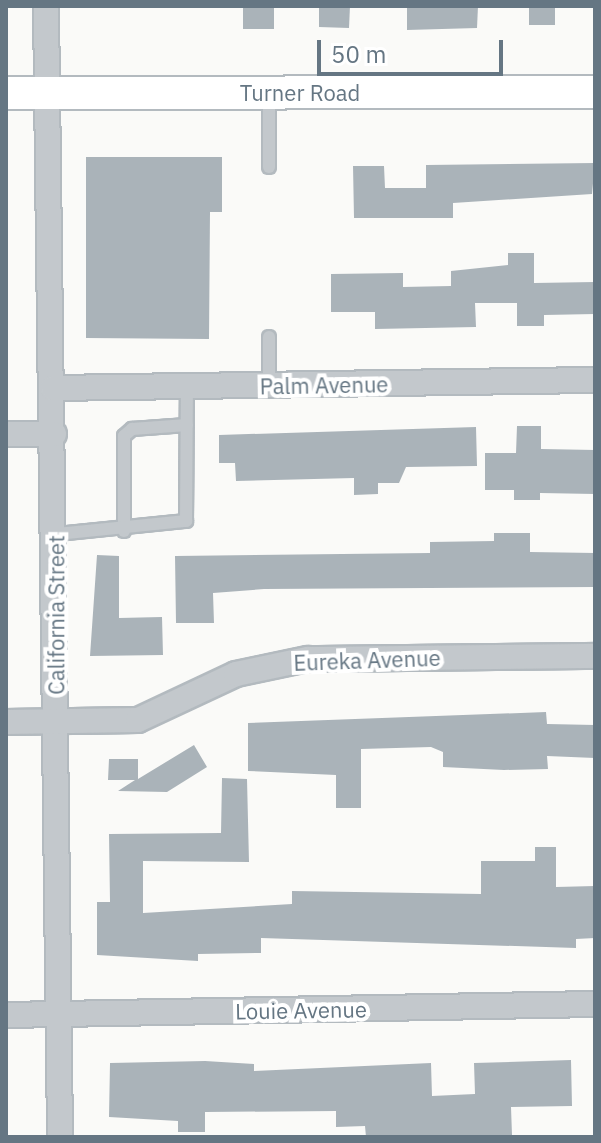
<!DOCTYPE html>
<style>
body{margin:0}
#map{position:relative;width:601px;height:1143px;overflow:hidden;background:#fafaf8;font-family:"IBM Plex Sans",sans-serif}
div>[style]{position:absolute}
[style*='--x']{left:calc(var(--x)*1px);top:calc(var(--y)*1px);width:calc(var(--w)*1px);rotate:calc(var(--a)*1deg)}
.building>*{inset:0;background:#aab3b9}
.roads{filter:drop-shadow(2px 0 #b3babf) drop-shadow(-2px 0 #b3babf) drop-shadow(0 2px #b3babf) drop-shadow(0 -2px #b3babf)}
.service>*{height:12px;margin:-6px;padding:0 6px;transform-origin:6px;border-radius:6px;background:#c3c8cc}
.minor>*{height:24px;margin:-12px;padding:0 12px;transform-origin:12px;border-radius:12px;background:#c3c8cc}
.secondary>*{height:32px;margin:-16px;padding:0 16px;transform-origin:16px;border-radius:16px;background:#fff}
span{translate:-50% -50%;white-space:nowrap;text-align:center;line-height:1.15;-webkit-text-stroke:8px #fff;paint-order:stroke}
.street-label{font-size:22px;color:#657683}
.frame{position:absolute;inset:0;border:8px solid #657683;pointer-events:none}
.scale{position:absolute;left:317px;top:40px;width:186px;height:36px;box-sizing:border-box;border:4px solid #657683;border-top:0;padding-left:10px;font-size:24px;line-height:28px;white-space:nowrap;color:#657683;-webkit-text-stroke:6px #fff;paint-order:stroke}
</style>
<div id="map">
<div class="building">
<i style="clip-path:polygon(243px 6px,274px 6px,274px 29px,243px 29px)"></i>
<i style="clip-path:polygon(319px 6px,350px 6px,349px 28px,319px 27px)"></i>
<i style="clip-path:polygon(407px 6px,478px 6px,477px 28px,407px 30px)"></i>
<i style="clip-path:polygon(529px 6px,555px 6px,555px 25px,529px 25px)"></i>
<i style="clip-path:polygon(86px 157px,222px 157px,222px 212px,210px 212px,209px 339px,86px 338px)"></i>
<i style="clip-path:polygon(595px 163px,592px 194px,453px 203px,453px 218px,354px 218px,353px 166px,384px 166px,385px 188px,426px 188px,426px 165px)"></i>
<i style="clip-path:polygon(508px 253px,534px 253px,534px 283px,595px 282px,595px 314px,544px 315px,544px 326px,517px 326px,517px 303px,475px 303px,476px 327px,375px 329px,375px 312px,331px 312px,331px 274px,403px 273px,403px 287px,451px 286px,451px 271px,508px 265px)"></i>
<i style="clip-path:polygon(517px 426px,541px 426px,541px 449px,595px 450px,595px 494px,540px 493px,540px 500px,514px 500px,514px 490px,485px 490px,485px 453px,516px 453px)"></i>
<i style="clip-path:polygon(476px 427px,477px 466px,406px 467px,399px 483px,378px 483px,378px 494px,354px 495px,354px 478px,236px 481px,235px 463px,219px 463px,219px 435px)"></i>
<i style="clip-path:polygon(494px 533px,530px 533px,530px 552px,595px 553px,595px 587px,264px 589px,213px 593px,214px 623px,176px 623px,175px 556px,430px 553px,430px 542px,494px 541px)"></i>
<i style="clip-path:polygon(97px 555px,119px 556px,119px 618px,162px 617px,163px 655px,90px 656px)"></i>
<i style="clip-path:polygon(546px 712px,547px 724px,595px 725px,595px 758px,547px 756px,548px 769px,504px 770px,443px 767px,443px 752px,431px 747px,361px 749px,361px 808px,336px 808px,336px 775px,248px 771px,248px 723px)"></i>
<i style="clip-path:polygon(194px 745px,207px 767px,167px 792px,118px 791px,135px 780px,108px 780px,109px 759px,138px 759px,138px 779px)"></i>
<i style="clip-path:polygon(222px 778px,247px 779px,249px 862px,143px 861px,143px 913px,292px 904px,292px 891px,481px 894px,481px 861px,535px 861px,535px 847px,556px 847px,556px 887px,595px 886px,595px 938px,576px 939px,576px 948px,261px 938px,261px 953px,198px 954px,198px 961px,97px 955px,97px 902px,110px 902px,109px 834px,221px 833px)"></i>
<i style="clip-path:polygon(571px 1060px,572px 1106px,511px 1107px,512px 1135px,366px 1137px,365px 1126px,336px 1127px,336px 1111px,205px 1112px,205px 1132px,178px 1132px,178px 1121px,109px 1117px,110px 1063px,205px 1061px,254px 1064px,254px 1071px,431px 1063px,432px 1096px,475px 1094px,474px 1063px)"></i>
</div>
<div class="roads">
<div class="service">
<i style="--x:269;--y:94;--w:73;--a:90"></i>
<i style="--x:269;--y:386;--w:49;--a:-90"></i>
<i style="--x:124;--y:531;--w:95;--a:-90"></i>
<i style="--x:124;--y:436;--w:11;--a:-41"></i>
<i style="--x:132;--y:429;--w:55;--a:-4.2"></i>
<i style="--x:57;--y:534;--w:130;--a:-5.8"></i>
<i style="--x:186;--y:521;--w:134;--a:-89.6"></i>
</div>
<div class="minor">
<i style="--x:46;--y:6;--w:1131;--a:89.29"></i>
<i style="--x:53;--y:388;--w:542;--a:-0.85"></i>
<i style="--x:6;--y:434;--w:48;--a:0"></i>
<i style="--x:6;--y:722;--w:132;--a:-0.9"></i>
<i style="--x:138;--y:720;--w:108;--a:-25.1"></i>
<i style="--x:236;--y:674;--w:74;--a:-11.8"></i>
<i style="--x:308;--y:659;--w:287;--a:-0.6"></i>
<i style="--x:6;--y:1015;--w:589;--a:-1.07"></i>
</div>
<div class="secondary">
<i style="--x:6;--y:93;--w:589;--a:-0.1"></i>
</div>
</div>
<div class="street-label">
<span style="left:300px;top:93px">Turner Road</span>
<span style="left:324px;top:385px;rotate:-1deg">Palm Avenue</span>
<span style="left:56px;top:615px;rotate:-90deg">California Street</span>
<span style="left:367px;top:660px;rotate:-2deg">Eureka Avenue</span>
<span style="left:301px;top:1010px;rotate:-1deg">Louie Avenue</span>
</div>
<div class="frame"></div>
<div class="scale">50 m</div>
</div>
